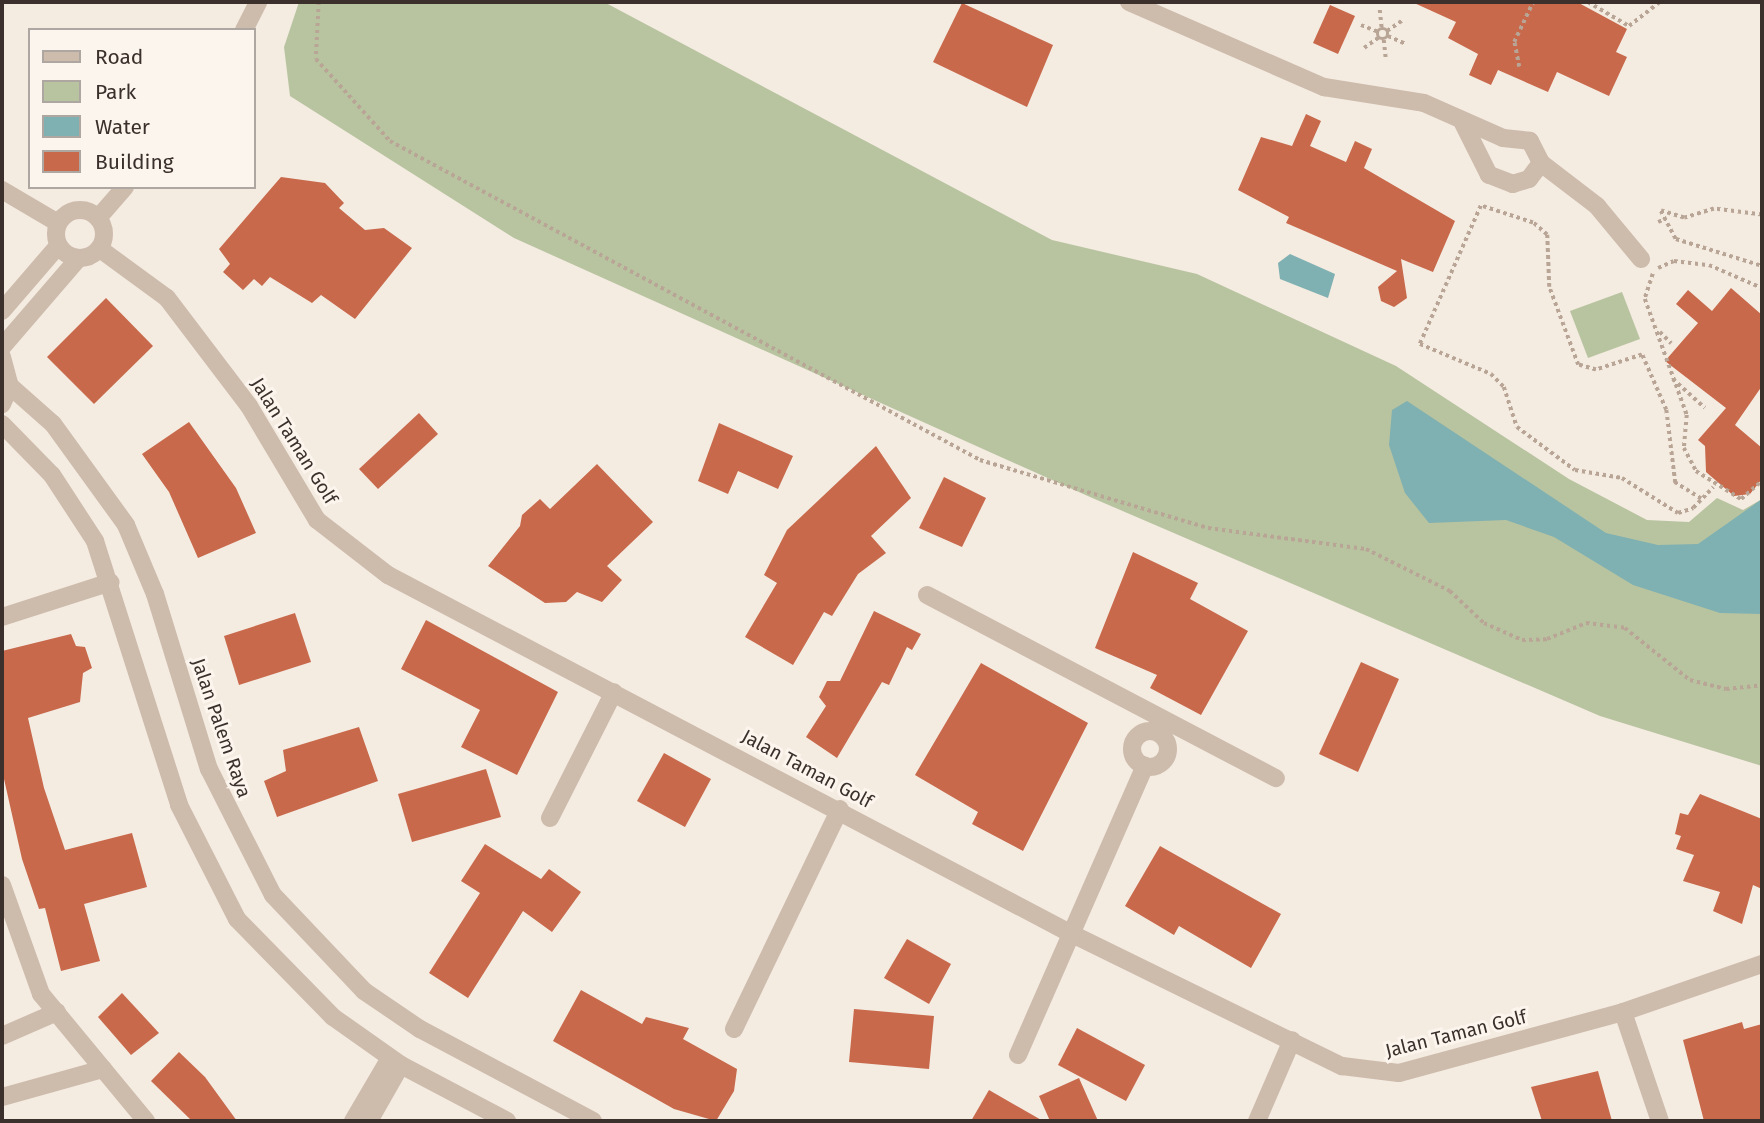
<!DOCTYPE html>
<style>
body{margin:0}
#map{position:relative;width:1764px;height:1123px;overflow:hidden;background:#f4ebe1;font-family:"Fira Sans",sans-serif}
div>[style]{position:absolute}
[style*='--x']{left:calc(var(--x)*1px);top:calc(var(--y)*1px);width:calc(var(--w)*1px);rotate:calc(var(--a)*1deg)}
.green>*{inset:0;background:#b8c4a0}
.water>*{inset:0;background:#7fb0b2}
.building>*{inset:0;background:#c8694b}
.path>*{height:3.5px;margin-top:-1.75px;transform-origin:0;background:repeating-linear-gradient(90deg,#b9a596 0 3.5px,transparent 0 7px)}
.path>.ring{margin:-1.75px;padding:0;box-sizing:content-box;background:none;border:3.5px solid #b9a596;border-radius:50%}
.minor>*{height:18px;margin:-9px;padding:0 9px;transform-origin:9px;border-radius:9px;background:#cdbbac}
.minor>.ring{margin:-9px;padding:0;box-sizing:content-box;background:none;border:18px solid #cdbbac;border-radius:50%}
span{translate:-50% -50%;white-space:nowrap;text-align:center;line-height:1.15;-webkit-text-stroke:6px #fbf5ee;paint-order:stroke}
.street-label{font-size:19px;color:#3b302b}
.frame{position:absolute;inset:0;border:4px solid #3b302b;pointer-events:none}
.legend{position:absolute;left:28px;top:28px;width:228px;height:161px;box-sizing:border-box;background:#fbf5ee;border:2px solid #aea6a0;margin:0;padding:9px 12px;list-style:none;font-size:21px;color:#3b302b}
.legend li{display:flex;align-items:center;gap:14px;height:35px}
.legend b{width:35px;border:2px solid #aea6a0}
</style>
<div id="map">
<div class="green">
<i style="clip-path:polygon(299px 2px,604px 2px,1052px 240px,1197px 274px,1396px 366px,1569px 479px,1647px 520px,1689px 522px,1717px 498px,1743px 510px,1762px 499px,1762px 766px,1600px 716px,1090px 497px,514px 238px,290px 96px,284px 47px)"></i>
<i style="clip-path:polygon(1622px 292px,1640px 339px,1588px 358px,1570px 311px)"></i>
</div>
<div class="water">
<i style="clip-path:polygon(1290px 254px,1335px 274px,1328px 298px,1280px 279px,1278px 263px)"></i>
<i style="clip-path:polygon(1407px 401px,1606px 533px,1658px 545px,1698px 544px,1762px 499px,1762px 614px,1720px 613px,1633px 585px,1554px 537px,1506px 520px,1429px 523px,1405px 493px,1389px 445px,1392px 410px)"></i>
</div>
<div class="building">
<i style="clip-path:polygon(1412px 2px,1577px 2px,1627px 29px,1616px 52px,1627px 57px,1609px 96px,1557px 72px,1548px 92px,1498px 70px,1491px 85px,1469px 75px,1478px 54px,1448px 38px,1456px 22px)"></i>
<i style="clip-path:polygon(962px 3px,1053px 45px,1027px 107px,933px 62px)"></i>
<i style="clip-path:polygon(1330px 5px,1355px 16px,1338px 54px,1313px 43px)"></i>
<i style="clip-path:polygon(1306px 114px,1321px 121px,1310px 146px,1346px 162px,1355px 141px,1372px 149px,1364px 168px,1455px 221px,1433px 272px,1401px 259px,1407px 298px,1394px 307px,1381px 301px,1378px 287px,1397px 271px,1286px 223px,1289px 217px,1238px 190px,1261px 137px,1292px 146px)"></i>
<i style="clip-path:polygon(281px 177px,325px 183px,344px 203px,339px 208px,365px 230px,384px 228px,412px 248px,355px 319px,321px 295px,312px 303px,270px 277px,262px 286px,254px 279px,243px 290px,223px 272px,230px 264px,219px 249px)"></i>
<i style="clip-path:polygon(1731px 288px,1762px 315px,1762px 386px,1735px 425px,1762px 448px,1762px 479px,1750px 494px,1734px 496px,1706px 472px,1705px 446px,1698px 440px,1726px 408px,1665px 361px,1698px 323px,1676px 304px,1688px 290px,1712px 311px)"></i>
<i style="clip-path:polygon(106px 298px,153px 346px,94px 404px,47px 357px)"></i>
<i style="clip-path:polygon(419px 413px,438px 434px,378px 489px,359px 469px)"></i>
<i style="clip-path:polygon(189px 422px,236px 488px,256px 533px,198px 558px,169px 492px,142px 454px)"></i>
<i style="clip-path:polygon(719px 423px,793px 456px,778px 489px,738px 471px,728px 494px,698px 481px)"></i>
<i style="clip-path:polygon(876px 446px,911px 498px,871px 536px,886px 553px,858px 574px,832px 616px,824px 612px,793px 665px,745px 637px,777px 583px,764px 575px,787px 530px)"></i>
<i style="clip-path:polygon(597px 464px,653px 522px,607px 566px,622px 580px,602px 602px,577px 592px,566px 602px,545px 603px,488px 566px,520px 526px,522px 515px,540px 499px,550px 509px)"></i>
<i style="clip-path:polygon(944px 477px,986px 498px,962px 547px,919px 528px)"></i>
<i style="clip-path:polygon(1133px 552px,1198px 583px,1190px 599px,1248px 631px,1201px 715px,1150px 688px,1157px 675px,1095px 648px)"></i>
<i style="clip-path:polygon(874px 611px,921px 634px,912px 650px,907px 647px,889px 685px,882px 682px,837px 758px,806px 737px,826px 706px,819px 697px,827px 681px,840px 681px)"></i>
<i style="clip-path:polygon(295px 613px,311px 662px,239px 685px,224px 636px)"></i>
<i style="clip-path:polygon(426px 620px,558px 692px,517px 775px,461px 747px,480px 710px,401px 669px)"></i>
<i style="clip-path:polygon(71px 634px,76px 646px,85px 647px,92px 668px,83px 673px,80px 702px,28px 718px,44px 788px,65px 850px,132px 833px,147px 887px,84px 904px,100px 961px,61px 971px,45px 908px,39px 909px,22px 859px,2px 770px,2px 651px)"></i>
<i style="clip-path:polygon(1361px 662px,1399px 679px,1358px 772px,1319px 754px)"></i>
<i style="clip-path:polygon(981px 663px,1088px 723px,1023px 851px,972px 824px,978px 812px,915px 775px)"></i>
<i style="clip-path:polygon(359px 727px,378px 781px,277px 817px,264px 781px,286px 771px,283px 750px)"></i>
<i style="clip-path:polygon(664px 753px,711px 779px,685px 827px,637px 801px)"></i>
<i style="clip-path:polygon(486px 769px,501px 817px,412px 842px,398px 794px)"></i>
<i style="clip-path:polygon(1700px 794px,1762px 819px,1762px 889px,1753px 885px,1742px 924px,1713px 911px,1720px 892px,1683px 881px,1694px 855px,1676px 849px,1681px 836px,1675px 834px,1680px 813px,1688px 815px)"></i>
<i style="clip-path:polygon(485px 844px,541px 879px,549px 869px,581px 892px,552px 932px,523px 911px,468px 998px,429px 973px,480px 893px,461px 881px)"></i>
<i style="clip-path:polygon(1160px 846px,1281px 914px,1251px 968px,1179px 926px,1174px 935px,1125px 906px)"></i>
<i style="clip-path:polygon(907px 939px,951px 964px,929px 1004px,884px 978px)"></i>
<i style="clip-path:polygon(581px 990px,642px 1024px,646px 1017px,689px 1028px,683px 1039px,737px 1069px,734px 1091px,716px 1121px,674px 1109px,553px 1041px)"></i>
<i style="clip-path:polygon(122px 993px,159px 1033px,131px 1055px,98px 1017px)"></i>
<i style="clip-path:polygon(854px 1009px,934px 1016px,929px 1069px,849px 1062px)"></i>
<i style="clip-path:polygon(1742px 1022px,1744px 1029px,1762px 1024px,1762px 1121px,1704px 1121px,1683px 1040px)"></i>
<i style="clip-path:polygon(1077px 1028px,1145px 1065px,1126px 1101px,1058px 1065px)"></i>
<i style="clip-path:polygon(179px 1052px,205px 1077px,237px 1121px,192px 1121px,151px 1081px)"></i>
<i style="clip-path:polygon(1598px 1071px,1612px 1121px,1542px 1121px,1531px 1087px)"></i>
<i style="clip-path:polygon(1079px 1078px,1098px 1121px,1050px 1121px,1039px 1096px)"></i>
<i style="clip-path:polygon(989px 1090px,1043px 1121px,971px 1121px)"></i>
</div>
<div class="path">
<i style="--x:319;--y:2;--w:57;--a:93"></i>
<i style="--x:316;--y:59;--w:110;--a:47.9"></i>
<i style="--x:390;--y:141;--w:671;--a:28.4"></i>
<i style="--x:980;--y:460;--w:238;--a:16.6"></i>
<i style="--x:1208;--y:528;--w:159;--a:7.6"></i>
<i style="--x:1366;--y:549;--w:94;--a:26.6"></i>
<i style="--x:1450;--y:591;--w:47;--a:43.3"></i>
<i style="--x:1484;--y:623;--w:42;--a:24.1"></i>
<i style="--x:1522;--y:640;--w:25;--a:-2"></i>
<i style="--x:1547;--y:639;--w:42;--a:-22.3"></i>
<i style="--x:1586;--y:623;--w:39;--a:7"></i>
<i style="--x:1625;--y:628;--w:83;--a:38.7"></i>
<i style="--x:1690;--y:680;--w:37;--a:14"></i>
<i style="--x:1726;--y:689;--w:36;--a:-6"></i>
<i style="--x:1588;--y:2;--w:48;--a:30.3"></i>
<i style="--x:1629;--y:26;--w:39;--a:-38"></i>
<i style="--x:1380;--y:10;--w:19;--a:84"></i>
<i style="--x:1361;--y:25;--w:18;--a:22"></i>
<i class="ring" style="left:1378px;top:29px;width:6.5px;height:6.5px"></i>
<i style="--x:1387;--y:31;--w:19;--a:-35"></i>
<i style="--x:1388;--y:36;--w:20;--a:24"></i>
<i style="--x:1384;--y:40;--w:18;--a:84"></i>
<i style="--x:1364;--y:48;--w:19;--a:-36"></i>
<i style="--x:1519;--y:67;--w:25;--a:-101"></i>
<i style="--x:1514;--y:42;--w:44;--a:-64.6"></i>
<i style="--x:1762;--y:215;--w:48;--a:-172.9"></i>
<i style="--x:1714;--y:209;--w:31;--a:163"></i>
<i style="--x:1684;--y:218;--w:24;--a:-163"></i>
<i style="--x:1661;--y:211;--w:32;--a:62"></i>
<i style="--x:1676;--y:239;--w:90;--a:17.4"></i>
<i style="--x:1658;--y:222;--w:8;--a:-23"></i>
<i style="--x:1658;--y:268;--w:17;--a:-24"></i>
<i style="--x:1674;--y:261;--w:35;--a:7"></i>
<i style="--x:1709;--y:265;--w:58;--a:23.5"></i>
<i style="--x:1653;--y:274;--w:26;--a:108"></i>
<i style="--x:1645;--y:299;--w:123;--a:70.1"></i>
<i style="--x:1687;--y:415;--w:33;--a:95"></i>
<i style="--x:1684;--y:448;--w:26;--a:62"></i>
<i style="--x:1696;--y:471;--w:53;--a:31.9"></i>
<i style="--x:1741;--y:499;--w:28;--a:-41"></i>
<i style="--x:1660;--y:332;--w:16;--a:45"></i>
<i style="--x:1673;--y:379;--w:43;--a:42.2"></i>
<i style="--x:1701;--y:499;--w:31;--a:-148"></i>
<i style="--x:1675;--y:483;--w:74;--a:-97"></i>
<i style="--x:1666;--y:410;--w:60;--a:-113.6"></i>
<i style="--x:1642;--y:355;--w:48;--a:161.9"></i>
<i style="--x:1596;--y:370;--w:19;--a:-164"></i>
<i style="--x:1578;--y:365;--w:83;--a:-110.4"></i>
<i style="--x:1549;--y:287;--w:52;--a:-92.2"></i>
<i style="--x:1547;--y:235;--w:18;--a:-139"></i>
<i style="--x:1533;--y:223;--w:55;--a:-161.9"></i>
<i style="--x:1481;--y:206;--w:151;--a:113.8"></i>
<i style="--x:1420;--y:344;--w:77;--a:22.9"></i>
<i style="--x:1491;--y:374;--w:18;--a:45"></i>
<i style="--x:1504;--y:387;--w:42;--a:72"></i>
<i style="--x:1517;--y:427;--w:72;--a:36.6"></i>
<i style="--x:1575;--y:470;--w:48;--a:9.7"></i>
<i style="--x:1622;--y:478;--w:66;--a:32"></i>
<i style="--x:1678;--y:513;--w:16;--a:-18"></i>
<i style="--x:1693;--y:508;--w:29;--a:-46"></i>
</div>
<div class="minor">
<i style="--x:1129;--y:2;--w:213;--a:23.6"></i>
<i style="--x:1324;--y:87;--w:101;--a:9.1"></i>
<i style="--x:1424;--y:103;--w:86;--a:23.9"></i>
<i style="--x:1503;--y:138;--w:27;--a:6"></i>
<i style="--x:1530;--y:141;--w:25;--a:63"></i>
<i style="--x:1541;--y:163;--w:20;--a:127"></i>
<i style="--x:1529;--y:179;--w:17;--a:163"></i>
<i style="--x:1513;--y:184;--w:26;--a:-159"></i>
<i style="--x:1489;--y:175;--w:58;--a:-116.6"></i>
<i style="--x:244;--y:30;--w:31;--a:-63"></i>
<i style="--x:1541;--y:163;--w:71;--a:37.5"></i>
<i style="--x:1597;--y:206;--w:69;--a:50.3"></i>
<i style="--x:2;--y:190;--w:65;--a:30.5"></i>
<i class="ring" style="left:56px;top:210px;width:30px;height:30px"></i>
<i style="--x:98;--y:218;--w:41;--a:-48.9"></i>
<i style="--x:100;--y:249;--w:83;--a:36.2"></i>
<i style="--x:167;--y:298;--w:136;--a:52.8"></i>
<i style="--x:249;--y:406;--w:133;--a:59.2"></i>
<i style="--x:317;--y:520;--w:90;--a:37.8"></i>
<i style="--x:388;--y:575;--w:770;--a:27.7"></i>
<i style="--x:1070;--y:933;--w:303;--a:26.1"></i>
<i style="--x:1342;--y:1066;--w:57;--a:7"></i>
<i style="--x:1399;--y:1073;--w:232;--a:-15.2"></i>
<i style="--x:1623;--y:1012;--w:147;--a:-19.1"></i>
<i style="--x:2;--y:311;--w:86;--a:-49.3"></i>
<i style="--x:2;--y:347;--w:116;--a:-49.2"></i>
<i style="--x:2;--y:357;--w:30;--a:75"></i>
<i style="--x:10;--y:386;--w:20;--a:114"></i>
<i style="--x:10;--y:386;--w:57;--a:41.5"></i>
<i style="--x:53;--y:424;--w:125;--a:54.1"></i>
<i style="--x:126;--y:525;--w:75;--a:67.2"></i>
<i style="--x:155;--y:594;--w:183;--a:72.9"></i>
<i style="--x:209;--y:769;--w:141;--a:63.1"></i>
<i style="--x:273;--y:895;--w:132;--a:46.5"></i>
<i style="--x:364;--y:991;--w:68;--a:34.2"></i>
<i style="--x:420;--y:1029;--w:196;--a:28"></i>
<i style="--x:2;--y:424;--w:71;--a:45.6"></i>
<i style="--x:52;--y:475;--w:79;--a:56.9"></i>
<i style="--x:95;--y:541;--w:277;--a:72.3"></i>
<i style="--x:179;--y:805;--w:128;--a:63"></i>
<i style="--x:237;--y:919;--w:137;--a:45.6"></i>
<i style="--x:333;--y:1017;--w:83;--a:35.2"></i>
<i style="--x:401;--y:1065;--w:120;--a:27.8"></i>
<i style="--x:927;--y:595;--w:394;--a:27.7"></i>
<i style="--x:2;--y:617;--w:114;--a:-17.8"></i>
<i class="ring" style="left:1132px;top:731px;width:18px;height:18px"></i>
<i style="--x:550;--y:818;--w:141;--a:-63.1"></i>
<i style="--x:2;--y:885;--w:116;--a:70.3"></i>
<i style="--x:41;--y:994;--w:165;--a:50.4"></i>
<i style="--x:1623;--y:1012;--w:115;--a:71.3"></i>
<i style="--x:734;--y:1029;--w:244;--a:-64.3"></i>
<i style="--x:2;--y:1036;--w:60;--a:-23.6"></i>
<i style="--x:1018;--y:1055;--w:316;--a:-66.3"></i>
<i style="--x:2;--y:1097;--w:105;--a:-15.5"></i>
<i style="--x:353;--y:1121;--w:73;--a:-59.6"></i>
<i style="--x:369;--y:1121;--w:64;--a:-60.3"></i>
<i style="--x:1257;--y:1121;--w:88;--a:-66.6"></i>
</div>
<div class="street-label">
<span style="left:294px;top:441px;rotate:58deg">Jalan Taman Golf</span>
<span style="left:221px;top:728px;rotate:71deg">Jalan Palem Raya</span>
<span style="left:807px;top:769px;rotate:28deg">Jalan Taman Golf</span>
<span style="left:1456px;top:1034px;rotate:-14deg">Jalan Taman Golf</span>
</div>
<div class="frame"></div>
<ul class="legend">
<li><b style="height:9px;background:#cdbbac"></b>Road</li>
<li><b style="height:19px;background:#b8c4a0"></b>Park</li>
<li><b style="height:19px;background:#7fb0b2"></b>Water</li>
<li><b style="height:19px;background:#c8694b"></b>Building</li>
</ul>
</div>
